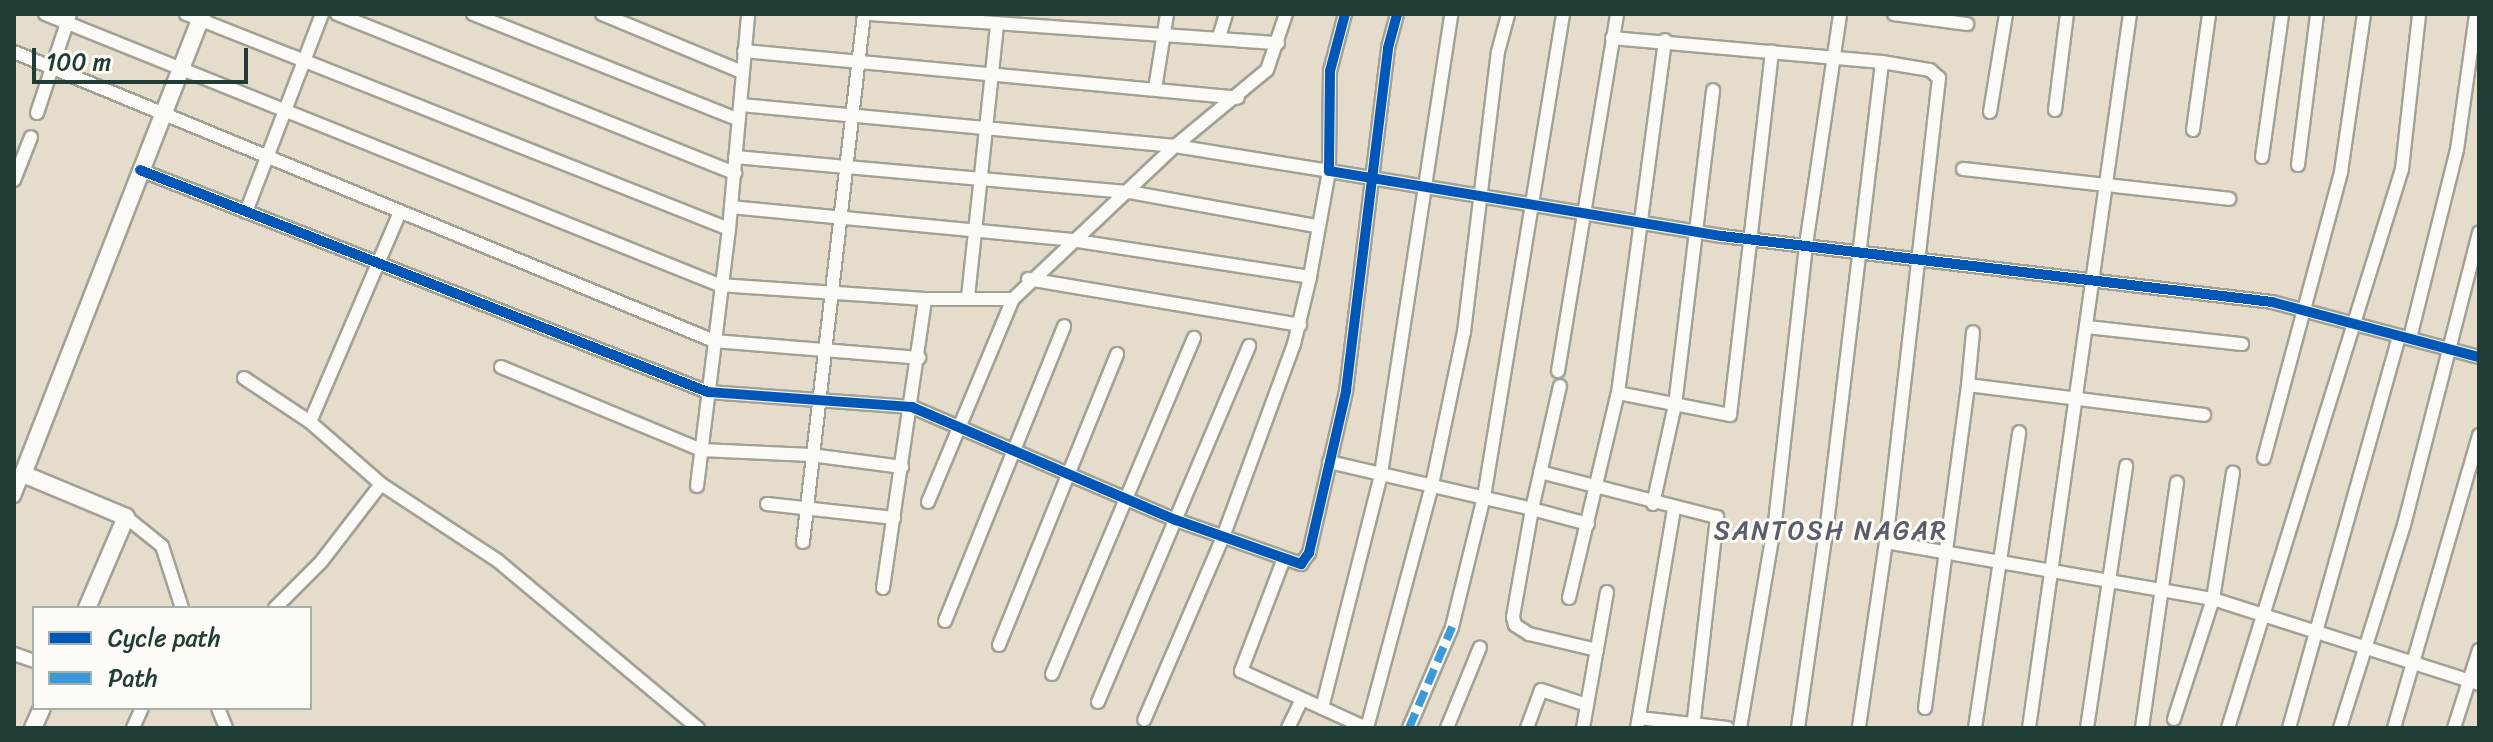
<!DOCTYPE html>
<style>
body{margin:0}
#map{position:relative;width:2493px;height:742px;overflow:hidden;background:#e5dccb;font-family:Sriracha,sans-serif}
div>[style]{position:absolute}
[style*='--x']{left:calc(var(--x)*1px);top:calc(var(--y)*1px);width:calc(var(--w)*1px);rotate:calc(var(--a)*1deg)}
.roads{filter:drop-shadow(2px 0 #a2a196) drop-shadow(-2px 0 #a2a196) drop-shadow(0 2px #a2a196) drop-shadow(0 -2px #a2a196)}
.minor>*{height:12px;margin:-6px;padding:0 6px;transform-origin:6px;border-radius:6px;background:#fbfaf7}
.tertiary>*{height:16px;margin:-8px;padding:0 8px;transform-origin:8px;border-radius:8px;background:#fbfaf7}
.quiet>*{height:8px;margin-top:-4px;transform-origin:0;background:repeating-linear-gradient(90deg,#3a99d8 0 16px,transparent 0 24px)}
.cycleway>*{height:10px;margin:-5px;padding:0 5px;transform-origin:5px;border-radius:5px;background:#0057b8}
span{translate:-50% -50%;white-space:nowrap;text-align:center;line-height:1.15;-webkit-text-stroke:6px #fdfcf7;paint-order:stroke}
.neighbourhood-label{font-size:26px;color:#595d6c;letter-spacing:2px}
.frame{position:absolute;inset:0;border:16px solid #1f3d34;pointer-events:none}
.legend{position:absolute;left:32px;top:606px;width:280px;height:104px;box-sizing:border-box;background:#fdfcf7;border:2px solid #a4b0a9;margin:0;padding:10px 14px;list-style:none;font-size:24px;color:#1f3d34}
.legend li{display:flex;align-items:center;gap:16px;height:40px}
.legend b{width:40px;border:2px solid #a4b0a9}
.scale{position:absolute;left:32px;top:48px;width:216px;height:36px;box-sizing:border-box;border:4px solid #1f3d34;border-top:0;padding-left:10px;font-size:24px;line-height:28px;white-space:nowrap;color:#1f3d34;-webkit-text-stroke:6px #fdfcf7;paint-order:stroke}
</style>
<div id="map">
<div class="roads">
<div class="minor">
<i style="--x:45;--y:14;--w:726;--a:21.9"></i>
<i style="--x:719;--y:285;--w:206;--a:3.9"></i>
<i style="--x:925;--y:299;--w:88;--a:0"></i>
<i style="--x:1013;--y:299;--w:223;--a:-43.4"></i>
<i style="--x:1175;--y:146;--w:119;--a:-39.6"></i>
<i style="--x:1267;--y:70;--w:59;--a:-71.3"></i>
<i style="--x:186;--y:14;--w:584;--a:21.6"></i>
<i style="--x:337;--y:14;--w:429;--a:21.8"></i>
<i style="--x:473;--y:14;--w:286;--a:21.7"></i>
<i style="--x:602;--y:14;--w:152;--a:22.5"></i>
<i style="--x:870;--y:14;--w:409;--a:4.1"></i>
<i style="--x:1345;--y:14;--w:59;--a:104.7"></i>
<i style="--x:1330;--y:71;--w:100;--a:90.6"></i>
<i style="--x:1329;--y:171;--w:398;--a:9.4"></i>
<i style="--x:1722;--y:236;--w:554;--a:6.84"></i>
<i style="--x:2272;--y:302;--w:214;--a:14.9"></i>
<i style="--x:1894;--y:14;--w:74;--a:7.8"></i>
<i style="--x:1219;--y:37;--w:24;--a:-73"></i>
<i style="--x:1612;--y:38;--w:271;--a:5.1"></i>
<i style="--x:1882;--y:62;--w:49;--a:9.5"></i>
<i style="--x:1930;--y:70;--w:12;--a:42"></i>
<i style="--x:1939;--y:78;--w:467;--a:96.5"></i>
<i style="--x:1886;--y:542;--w:188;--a:98.3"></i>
<i style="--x:744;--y:51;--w:496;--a:5.4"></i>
<i style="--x:14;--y:52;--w:757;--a:22.43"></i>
<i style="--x:714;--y:341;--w:206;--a:4.7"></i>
<i style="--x:1155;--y:89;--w:76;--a:-80.9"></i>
<i style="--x:741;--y:105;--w:436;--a:5.4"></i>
<i style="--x:1175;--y:146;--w:156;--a:9.2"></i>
<i style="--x:1329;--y:171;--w:108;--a:100.2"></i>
<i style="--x:2055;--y:110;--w:97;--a:-82.9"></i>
<i style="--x:1990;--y:112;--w:99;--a:-80.7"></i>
<i style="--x:37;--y:113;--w:104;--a:-71.6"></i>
<i style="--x:2193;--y:130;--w:117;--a:-82.1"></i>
<i style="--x:735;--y:157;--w:396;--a:5.1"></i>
<i style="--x:1129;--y:192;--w:191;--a:10.3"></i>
<i style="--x:2262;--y:157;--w:144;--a:-82"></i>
<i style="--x:2298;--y:165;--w:152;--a:-82.8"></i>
<i style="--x:1963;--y:169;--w:268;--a:6.4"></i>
<i style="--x:140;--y:170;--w:610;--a:21.35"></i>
<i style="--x:708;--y:392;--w:205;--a:4.2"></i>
<i style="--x:912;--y:407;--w:287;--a:23.2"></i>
<i style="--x:1176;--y:520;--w:133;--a:19.4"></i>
<i style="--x:1301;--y:564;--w:14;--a:-54"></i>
<i style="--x:1309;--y:553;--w:166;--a:-77.1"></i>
<i style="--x:1346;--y:391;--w:346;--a:-83"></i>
<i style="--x:1388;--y:48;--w:35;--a:-75"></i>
<i style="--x:14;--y:180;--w:46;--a:-68.4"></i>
<i style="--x:731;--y:207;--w:342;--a:5.5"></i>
<i style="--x:1071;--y:240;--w:242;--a:8.8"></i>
<i style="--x:1310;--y:277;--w:69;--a:103.4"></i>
<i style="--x:1294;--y:344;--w:206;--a:110.2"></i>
<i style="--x:1223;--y:537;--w:199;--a:113.3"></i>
<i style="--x:246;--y:212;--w:212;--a:-69"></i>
<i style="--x:1028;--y:279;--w:276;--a:9.6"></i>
<i style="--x:968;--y:297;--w:274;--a:-83.9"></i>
<i style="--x:2087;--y:327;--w:156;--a:6.3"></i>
<i style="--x:2410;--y:338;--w:194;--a:-76"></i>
<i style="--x:2457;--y:150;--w:137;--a:-82"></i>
<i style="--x:501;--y:367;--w:217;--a:22.5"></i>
<i style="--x:701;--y:450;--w:110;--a:2.6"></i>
<i style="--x:811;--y:455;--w:92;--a:7.5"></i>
<i style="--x:1558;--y:371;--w:362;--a:-80.6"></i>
<i style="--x:244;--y:378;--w:79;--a:33.7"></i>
<i style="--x:310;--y:422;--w:94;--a:41.1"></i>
<i style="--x:1968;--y:385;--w:53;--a:-84.6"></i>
<i style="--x:1618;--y:393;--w:114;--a:11.1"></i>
<i style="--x:1730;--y:415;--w:366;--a:-83.4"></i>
<i style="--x:310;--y:422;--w:226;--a:-66.8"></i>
<i style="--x:2264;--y:458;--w:296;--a:-74.9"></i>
<i style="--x:2341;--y:172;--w:160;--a:-81.7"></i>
<i style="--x:1329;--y:462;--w:208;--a:13"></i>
<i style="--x:1532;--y:509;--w:126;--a:-77.2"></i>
<i style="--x:1540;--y:472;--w:183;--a:14.3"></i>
<i style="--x:1717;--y:517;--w:212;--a:96.5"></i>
<i style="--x:697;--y:486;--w:259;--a:-82.9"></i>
<i style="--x:729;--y:229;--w:216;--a:-84.9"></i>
<i style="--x:14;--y:496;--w:24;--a:-68"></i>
<i style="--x:928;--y:502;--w:220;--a:-67.3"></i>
<i style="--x:767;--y:504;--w:128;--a:6.3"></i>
<i style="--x:1653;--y:504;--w:101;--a:-77.5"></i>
<i style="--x:1675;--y:405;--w:317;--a:-83.1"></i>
<i style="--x:126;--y:517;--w:46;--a:38.9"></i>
<i style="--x:162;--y:546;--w:65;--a:72.1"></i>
<i style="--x:1588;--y:524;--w:58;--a:-165"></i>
<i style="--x:1532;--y:509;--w:110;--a:100"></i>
<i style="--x:1513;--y:617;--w:8;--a:76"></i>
<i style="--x:1515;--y:625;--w:17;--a:33"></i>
<i style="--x:1529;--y:634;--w:70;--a:13.2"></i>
<i style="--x:803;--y:542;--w:532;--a:-83.41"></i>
<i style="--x:1886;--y:542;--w:332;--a:9.9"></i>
<i style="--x:2213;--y:599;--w:279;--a:17.7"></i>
<i style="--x:1283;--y:561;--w:118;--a:110.9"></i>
<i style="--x:1241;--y:671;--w:137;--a:24.5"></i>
<i style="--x:883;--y:588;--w:292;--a:-81.7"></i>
<i style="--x:1569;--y:598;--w:211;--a:-76.6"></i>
<i style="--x:1618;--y:393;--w:356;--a:-82.4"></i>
<i style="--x:275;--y:608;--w:65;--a:-45"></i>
<i style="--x:321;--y:562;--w:98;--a:-52.4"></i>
<i style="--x:381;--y:484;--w:140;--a:33.3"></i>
<i style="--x:498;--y:561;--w:261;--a:39.9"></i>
<i style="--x:945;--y:621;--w:318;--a:-68"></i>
<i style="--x:999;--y:645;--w:314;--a:-67.9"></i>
<i style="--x:14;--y:654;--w:21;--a:19"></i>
<i style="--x:1052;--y:674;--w:365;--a:-67.1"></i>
<i style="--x:1098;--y:702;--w:387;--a:-67"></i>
<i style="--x:218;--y:708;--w:22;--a:68"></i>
<i style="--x:1322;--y:708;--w:241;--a:-75.8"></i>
<i style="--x:1381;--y:474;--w:465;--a:-81.3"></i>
<i style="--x:1925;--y:708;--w:326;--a:-82.4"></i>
<i style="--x:1968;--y:385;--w:238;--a:7.2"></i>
<i style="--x:1639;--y:718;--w:89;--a:6.5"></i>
<i style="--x:2174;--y:719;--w:126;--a:-72"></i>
<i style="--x:2213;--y:599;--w:128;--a:-81"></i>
<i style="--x:133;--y:728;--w:22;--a:-66"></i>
<i style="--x:1288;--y:728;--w:32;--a:-64"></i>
<i style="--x:1367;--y:728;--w:252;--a:-75"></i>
<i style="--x:1432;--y:485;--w:156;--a:-78.2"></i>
<i style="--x:1464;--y:332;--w:282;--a:-83.1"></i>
<i style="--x:1498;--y:52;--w:39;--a:-75"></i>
<i style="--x:1409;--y:728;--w:110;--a:-66.9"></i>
<i style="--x:1452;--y:627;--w:134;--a:-76.2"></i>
<i style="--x:1484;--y:497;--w:489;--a:-80.7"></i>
<i style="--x:1447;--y:728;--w:87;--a:-67.8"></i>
<i style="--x:1527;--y:728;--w:40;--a:-69.8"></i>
<i style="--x:1541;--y:690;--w:48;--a:18.1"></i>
<i style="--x:1583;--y:728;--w:138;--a:-80"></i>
<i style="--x:1637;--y:728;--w:222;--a:-80.4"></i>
<i style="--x:1740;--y:728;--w:209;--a:-80.4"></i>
<i style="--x:1775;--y:522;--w:279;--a:-83.6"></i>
<i style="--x:1806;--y:245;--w:233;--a:-81.6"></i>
<i style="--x:1798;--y:728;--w:206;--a:-81.9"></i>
<i style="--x:1827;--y:524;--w:465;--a:-83.2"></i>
<i style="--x:1975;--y:728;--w:299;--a:-81.5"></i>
<i style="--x:2029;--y:728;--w:721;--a:-81.95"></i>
<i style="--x:2087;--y:728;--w:265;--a:-81.5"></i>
<i style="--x:2142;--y:728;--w:248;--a:-81.9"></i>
<i style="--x:2228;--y:728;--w:585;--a:-72.71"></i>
<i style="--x:2402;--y:169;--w:156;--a:-83.7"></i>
<i style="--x:2289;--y:728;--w:407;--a:-74.3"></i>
<i style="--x:2340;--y:728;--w:213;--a:-72.5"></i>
<i style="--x:2404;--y:525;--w:302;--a:-75.6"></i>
<i style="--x:2394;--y:728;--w:305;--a:-73.8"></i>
<i style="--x:2454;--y:728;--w:82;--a:-72.2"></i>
</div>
<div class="tertiary">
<i style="--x:87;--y:608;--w:99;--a:-66.8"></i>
<i style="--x:126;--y:517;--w:112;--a:-157.3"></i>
<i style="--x:23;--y:474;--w:494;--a:-68.7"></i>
<i style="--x:33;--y:728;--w:22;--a:-66"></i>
</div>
</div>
<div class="quiet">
<i style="--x:1409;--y:728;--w:110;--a:-66.9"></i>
</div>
<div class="cycleway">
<i style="--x:1345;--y:14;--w:59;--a:104.7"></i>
<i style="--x:1330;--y:71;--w:100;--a:90.6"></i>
<i style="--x:1329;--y:171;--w:398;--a:9.4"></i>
<i style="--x:1722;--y:236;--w:554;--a:6.84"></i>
<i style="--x:2272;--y:302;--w:214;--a:14.9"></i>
<i style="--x:140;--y:170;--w:610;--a:21.35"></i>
<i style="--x:708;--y:392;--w:205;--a:4.2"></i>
<i style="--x:912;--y:407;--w:287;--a:23.2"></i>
<i style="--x:1176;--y:520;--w:133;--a:19.4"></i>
<i style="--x:1301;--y:564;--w:14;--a:-54"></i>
<i style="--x:1309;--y:553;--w:166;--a:-77.1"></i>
<i style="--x:1346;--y:391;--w:346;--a:-83"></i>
<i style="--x:1388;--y:48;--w:35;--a:-75"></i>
</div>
<div class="neighbourhood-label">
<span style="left:1831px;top:531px">SANTOSH NAGAR</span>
</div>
<div class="frame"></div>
<ul class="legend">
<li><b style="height:10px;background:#0057b8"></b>Cycle path</li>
<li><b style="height:10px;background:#3a99d8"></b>Path</li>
</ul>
<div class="scale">100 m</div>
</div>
